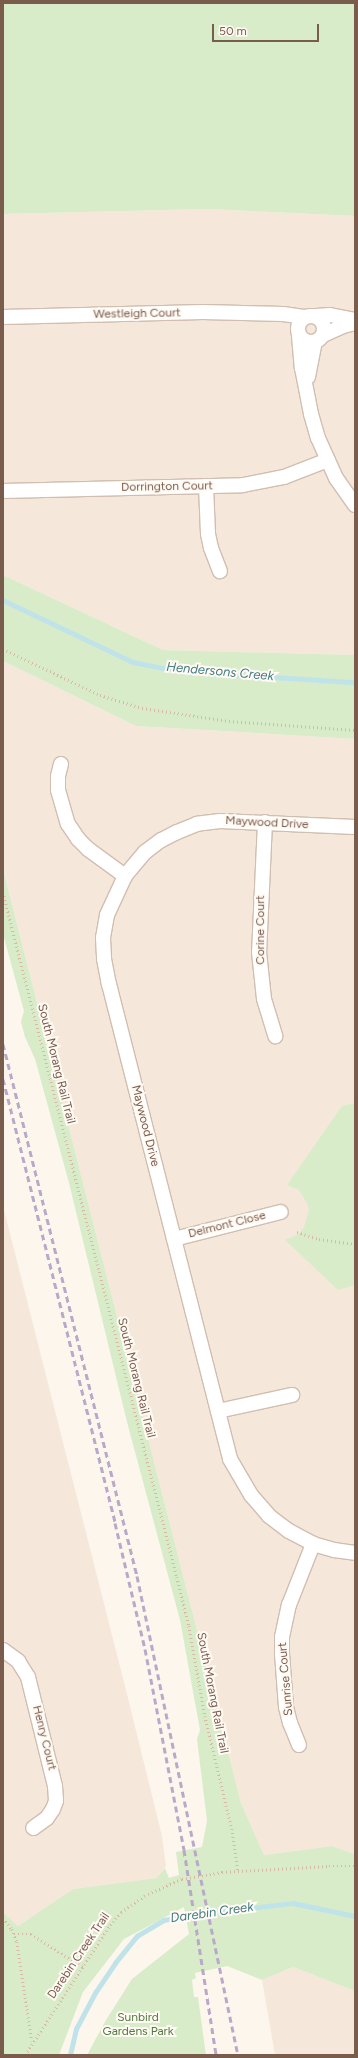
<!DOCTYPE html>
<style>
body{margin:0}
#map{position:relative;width:358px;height:2058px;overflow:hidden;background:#fdf6ec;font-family:Figtree,sans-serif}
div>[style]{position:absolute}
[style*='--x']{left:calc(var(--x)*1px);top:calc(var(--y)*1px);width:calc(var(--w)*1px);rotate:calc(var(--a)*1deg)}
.residential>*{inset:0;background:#f5e8da}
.green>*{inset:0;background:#d8ecc9}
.stream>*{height:4.5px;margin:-2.25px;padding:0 2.25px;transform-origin:2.25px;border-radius:2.25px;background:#bfe3e8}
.path>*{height:2.5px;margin-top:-1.25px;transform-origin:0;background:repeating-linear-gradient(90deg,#d9b8a5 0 1px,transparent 0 4px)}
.roads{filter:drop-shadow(1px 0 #d1beb0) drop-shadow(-1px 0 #d1beb0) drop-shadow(0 1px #d1beb0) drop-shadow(0 -1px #d1beb0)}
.street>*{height:14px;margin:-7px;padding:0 7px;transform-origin:7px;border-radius:7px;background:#fff}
.street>.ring{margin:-7px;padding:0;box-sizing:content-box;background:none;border:14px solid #fff;border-radius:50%}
.rail>*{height:3px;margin-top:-1.5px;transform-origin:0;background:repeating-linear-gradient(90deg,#b9a8c9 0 6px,transparent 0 10px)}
span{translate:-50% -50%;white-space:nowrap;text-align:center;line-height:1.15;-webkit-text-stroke:4px #fffaf3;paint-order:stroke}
.street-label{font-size:12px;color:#7a5c4d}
.park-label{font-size:12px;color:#537a41}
.water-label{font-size:13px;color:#437c86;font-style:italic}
.frame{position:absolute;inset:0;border:4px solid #7a5c4d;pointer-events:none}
.scale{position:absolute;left:212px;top:24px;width:107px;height:18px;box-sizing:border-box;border:2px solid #7a5c4d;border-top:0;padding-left:5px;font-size:12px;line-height:14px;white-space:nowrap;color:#7a5c4d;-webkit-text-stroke:3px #fffaf3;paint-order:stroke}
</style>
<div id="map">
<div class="residential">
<i style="clip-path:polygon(207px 209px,355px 216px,355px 655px,163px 650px,3px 575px,3px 214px)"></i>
<i style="clip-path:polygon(3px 661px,136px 726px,355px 739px,355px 1854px,332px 1846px,264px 1855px,241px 1803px,3px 869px)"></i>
<i style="clip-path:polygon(3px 1206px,127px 1694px,162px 1836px,166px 1866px,156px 1878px,73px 1889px,18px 1926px,3px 1912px)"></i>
<i style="clip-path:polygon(293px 1967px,355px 1991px,355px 2055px,275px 2055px,262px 1980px)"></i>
</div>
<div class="green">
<i style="clip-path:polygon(3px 3px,355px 3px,355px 216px,207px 209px,3px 214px)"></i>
<i style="clip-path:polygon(3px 575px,163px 650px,355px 655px,355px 739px,136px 726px,3px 661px)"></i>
<i style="clip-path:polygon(3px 869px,241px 1803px,264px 1855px,332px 1846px,355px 1854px,355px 1991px,293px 1967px,262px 1980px,227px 1966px,195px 1973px,196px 1978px,192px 1980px,194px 1997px,198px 1997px,206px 2055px,87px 2055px,106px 2020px,132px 1979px,189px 1934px,184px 1907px,124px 1939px,83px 1992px,59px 2055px,3px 2055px,3px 1912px,18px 1926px,73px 1889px,156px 1878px,165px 1868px,169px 1878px,179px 1875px,176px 1852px,202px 1847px,207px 1821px,197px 1739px,200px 1730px,180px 1620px,127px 1422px,69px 1183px,35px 1059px,25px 1037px,21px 1022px,24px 1011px,3px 934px)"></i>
<i style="clip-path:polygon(355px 1103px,355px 1285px,338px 1290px,285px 1240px,298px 1234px,304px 1227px,309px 1210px,307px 1203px,299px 1190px,287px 1185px,342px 1106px)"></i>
</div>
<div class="stream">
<i style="--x:3;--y:600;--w:144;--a:25.5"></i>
<i style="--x:133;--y:662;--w:46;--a:11.3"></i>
<i style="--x:178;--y:671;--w:177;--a:3.6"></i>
<i style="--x:70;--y:2055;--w:27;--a:-77"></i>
<i style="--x:76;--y:2029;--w:41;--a:-62.2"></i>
<i style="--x:95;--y:1993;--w:36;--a:-56"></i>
<i style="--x:115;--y:1963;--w:35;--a:-51"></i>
<i style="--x:137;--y:1936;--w:31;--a:-31"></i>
<i style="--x:164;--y:1920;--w:25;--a:-11"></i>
<i style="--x:189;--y:1915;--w:105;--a:-6.6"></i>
<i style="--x:293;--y:1903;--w:63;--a:11.8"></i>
</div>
<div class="path">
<i style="--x:3;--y:649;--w:107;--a:25.4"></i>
<i style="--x:100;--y:695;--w:44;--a:17.2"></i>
<i style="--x:142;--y:708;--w:88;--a:8.5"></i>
<i style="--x:229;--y:721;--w:126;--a:4.1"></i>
<i style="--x:3;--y:892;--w:707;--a:75.75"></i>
<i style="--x:177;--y:1577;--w:50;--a:76.2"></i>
<i style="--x:189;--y:1626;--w:91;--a:79.9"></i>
<i style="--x:205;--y:1716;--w:116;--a:76.6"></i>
<i style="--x:232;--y:1829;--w:41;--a:81.7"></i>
<i style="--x:297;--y:1232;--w:23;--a:18"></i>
<i style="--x:319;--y:1239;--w:36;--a:8"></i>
<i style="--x:3;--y:1918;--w:14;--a:51"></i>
<i style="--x:12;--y:1929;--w:14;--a:69"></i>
<i style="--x:17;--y:1942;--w:100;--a:81.4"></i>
<i style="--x:14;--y:1934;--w:17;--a:0"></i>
<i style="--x:31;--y:1934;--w:62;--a:32.4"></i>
<i style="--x:25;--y:2055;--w:155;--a:-56.8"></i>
<i style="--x:110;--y:1925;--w:17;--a:-50"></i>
<i style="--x:121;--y:1912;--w:32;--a:-34"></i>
<i style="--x:148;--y:1894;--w:37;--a:-24"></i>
<i style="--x:182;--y:1879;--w:41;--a:-9.9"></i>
<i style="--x:222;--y:1872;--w:107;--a:-3.2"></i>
<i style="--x:329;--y:1866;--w:26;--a:0"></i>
</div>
<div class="roads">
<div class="street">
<i class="ring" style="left:298px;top:316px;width:12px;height:12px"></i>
<i style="--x:316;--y:316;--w:14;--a:-4"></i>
<i style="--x:330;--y:315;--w:25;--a:11"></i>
<i style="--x:3;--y:317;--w:200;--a:-1.4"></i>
<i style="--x:203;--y:312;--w:80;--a:1.4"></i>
<i style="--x:283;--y:314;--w:21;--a:8"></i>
<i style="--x:323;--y:335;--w:22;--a:-24"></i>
<i style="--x:343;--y:326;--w:12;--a:-14"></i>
<i style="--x:299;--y:336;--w:32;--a:85"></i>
<i style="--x:302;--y:368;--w:47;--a:78.9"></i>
<i style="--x:311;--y:414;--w:25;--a:74"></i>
<i style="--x:318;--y:438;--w:44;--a:65.8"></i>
<i style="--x:336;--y:478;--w:33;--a:55"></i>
<i style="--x:308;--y:377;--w:36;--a:-79"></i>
<i style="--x:206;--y:486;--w:48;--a:87.6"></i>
<i style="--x:208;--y:534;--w:14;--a:78"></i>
<i style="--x:211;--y:548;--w:25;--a:69"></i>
<i style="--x:3;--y:491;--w:240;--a:-1.4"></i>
<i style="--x:243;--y:485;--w:42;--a:-11"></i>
<i style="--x:284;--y:477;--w:47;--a:-21.1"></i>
<i style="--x:61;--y:764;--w:12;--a:104"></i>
<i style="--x:58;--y:776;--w:14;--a:90"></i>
<i style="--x:58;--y:790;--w:35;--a:74"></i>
<i style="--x:68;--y:824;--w:18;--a:56"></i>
<i style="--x:78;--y:839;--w:14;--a:45"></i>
<i style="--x:88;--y:849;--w:46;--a:36.1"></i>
<i style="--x:265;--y:822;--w:130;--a:92.6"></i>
<i style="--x:259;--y:952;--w:47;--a:83.9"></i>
<i style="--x:264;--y:999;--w:39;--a:73"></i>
<i style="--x:355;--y:827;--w:135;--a:-177.5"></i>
<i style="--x:220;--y:821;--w:23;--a:173"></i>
<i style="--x:197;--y:824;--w:22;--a:158"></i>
<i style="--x:177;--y:832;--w:18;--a:153"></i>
<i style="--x:161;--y:840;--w:20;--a:143"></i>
<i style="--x:145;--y:852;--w:31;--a:130"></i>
<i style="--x:125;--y:876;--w:43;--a:114.8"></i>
<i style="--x:107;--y:915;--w:23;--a:100"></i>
<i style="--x:103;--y:938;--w:21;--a:87"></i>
<i style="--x:104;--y:959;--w:25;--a:79"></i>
<i style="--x:109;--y:984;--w:490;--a:75.7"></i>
<i style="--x:230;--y:1459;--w:42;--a:59.7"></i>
<i style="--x:251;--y:1495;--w:28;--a:49"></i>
<i style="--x:269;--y:1516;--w:25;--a:37"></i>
<i style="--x:289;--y:1531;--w:27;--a:28"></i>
<i style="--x:313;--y:1544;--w:22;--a:16"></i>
<i style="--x:334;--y:1550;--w:21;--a:8"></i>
<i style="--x:174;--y:1239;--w:110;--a:-14.2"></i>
<i style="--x:218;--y:1411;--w:76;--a:-12.2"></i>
<i style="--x:3;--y:1650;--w:19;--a:36"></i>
<i style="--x:18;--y:1661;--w:19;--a:58"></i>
<i style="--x:28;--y:1677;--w:112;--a:76.1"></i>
<i style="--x:55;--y:1786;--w:15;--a:86"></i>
<i style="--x:56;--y:1801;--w:9;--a:111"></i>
<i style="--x:53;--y:1809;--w:11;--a:124"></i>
<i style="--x:47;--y:1818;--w:17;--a:144"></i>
<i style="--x:299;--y:1745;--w:24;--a:-112"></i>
<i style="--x:290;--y:1723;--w:16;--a:-104"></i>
<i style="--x:286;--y:1707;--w:53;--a:-94.3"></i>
<i style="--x:282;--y:1654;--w:17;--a:-90"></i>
<i style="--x:282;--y:1637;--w:33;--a:-78"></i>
<i style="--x:289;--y:1605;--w:66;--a:-68.5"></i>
</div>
</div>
<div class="rail">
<i style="--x:3;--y:1044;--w:549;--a:75.86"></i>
<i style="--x:137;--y:1576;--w:490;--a:78.1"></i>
<i style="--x:3;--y:1079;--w:458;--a:75.8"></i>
<i style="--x:115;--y:1523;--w:130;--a:76.6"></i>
<i style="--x:145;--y:1649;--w:205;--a:79"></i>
<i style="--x:184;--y:1850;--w:207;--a:81.1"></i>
</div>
<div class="street-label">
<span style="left:137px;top:314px;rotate:-1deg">Westleigh Court</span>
<span style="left:167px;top:487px;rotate:-1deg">Dorrington Court</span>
<span style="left:267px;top:823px;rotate:3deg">Maywood Drive</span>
<span style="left:261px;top:930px;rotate:-90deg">Corine Court</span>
<span style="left:56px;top:1064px;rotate:76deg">South Morang Rail Trail</span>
<span style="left:145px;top:1126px;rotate:76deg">Maywood Drive</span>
<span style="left:227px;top:1225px;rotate:-14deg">Delmont Close</span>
<span style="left:136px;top:1378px;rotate:76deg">South Morang Rail Trail</span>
<span style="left:286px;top:1679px;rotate:-95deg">Sunrise Court</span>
<span style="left:212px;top:1693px;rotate:79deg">South Morang Rail Trail</span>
<span style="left:44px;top:1738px;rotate:76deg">Henry Court</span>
<span style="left:79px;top:1956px;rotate:-56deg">Darebin Creek Trail</span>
</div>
<div class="park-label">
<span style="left:138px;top:2025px">Sunbird<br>Gardens Park</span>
</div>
<div class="water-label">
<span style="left:220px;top:672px;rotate:5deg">Hendersons Creek</span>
<span style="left:212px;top:1913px;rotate:-8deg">Darebin Creek</span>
</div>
<div class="frame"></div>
<div class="scale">50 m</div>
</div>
